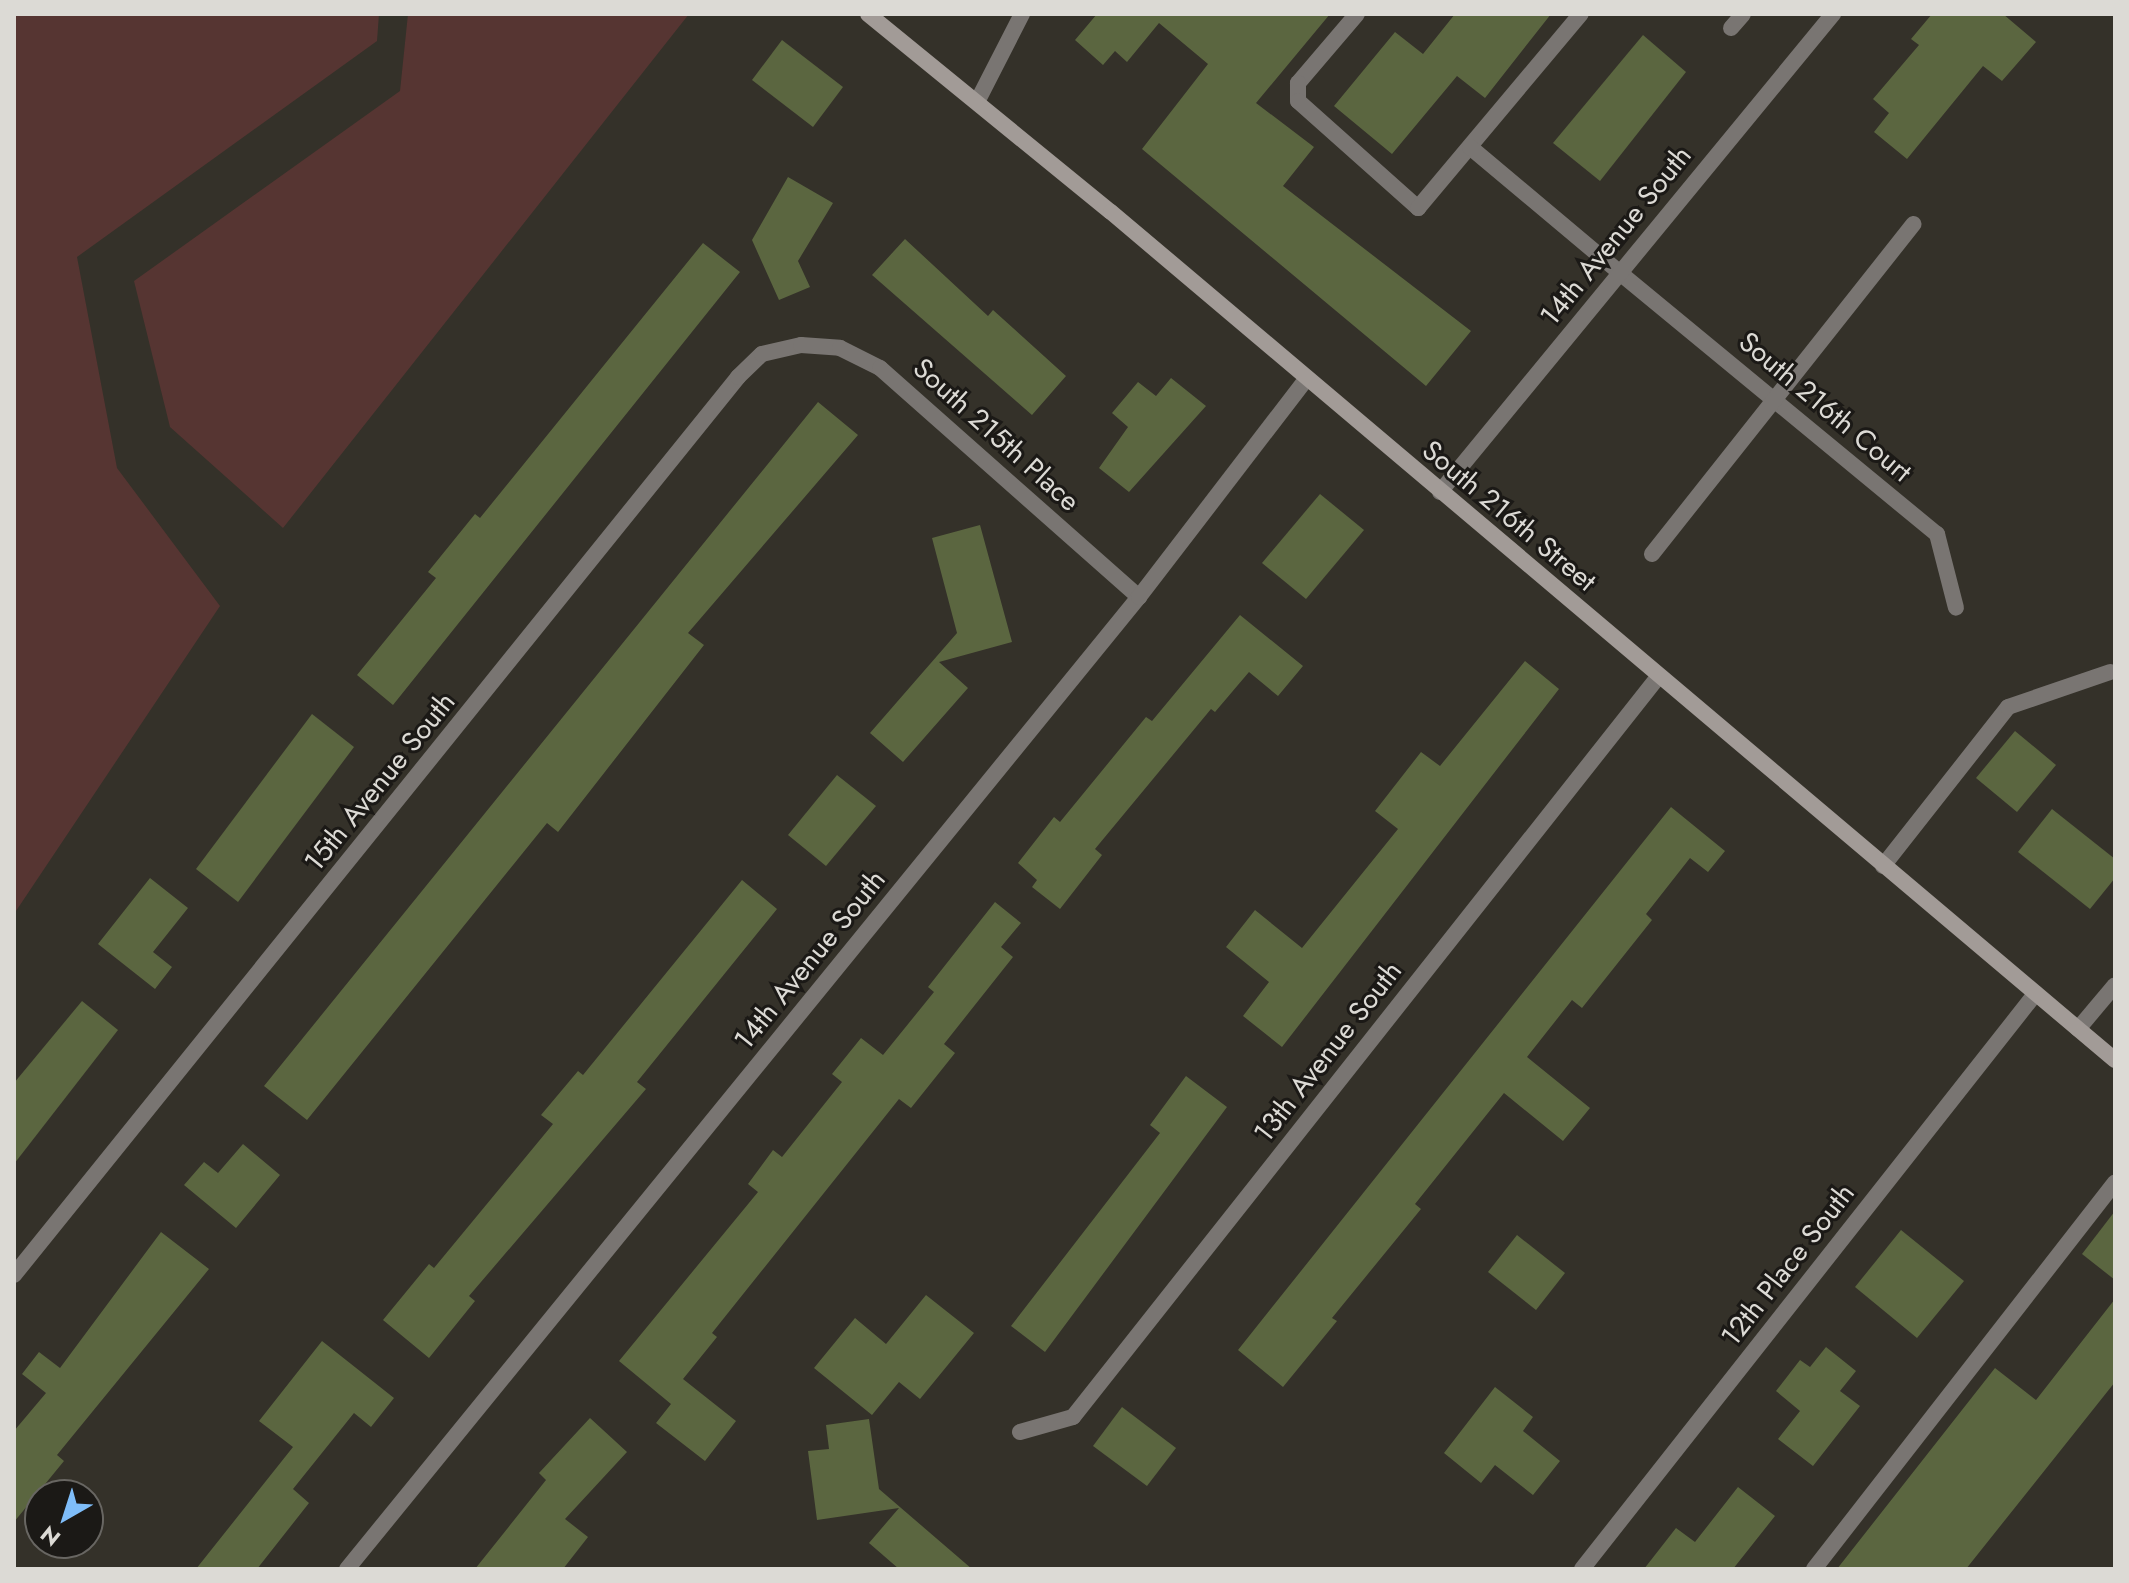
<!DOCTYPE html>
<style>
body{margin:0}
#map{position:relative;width:2129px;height:1583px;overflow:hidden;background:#343129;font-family:Jost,sans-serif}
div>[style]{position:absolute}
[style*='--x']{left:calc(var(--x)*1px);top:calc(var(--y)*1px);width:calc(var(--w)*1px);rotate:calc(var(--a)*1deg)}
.green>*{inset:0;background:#563532}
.building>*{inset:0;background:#5b6640}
.service>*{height:16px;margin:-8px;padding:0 8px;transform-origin:8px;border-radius:8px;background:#797572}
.minor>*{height:16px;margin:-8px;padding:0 8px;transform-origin:8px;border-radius:8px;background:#797572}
.secondary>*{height:16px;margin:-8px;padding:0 8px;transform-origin:8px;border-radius:8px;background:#a29b97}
span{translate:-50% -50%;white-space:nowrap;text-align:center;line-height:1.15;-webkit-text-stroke:6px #1b1916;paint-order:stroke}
.street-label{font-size:28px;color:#dcdad5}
.frame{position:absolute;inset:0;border:16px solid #dcdad5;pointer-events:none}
.north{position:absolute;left:24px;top:1479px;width:80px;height:80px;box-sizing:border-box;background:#1b1916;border:2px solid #686662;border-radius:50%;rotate:219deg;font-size:22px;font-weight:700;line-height:32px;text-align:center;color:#dcdad5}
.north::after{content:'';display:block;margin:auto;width:28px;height:36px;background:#7fbdf9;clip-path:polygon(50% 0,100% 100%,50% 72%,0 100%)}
</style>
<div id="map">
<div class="green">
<i style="clip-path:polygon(14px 14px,379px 14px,377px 41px,77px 257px,117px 468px,220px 606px,14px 914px)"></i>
<i style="clip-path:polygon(408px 14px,689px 14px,283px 528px,170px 427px,134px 281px,400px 91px)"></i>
</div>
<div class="building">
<i style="clip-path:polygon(1097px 14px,1330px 14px,1256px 103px,1314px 147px,1283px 186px,1471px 331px,1426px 386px,1142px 149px,1208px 64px,1159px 23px,1127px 62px,1115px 51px,1103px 65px,1075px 40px)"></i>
<i style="clip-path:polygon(1455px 14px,1551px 14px,1485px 98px,1457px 76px,1392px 154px,1334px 106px,1395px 32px,1423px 54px)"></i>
<i style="clip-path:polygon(1932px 14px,2003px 14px,2036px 42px,2002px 81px,1983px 66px,1907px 159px,1874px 132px,1889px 113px,1873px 99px,1919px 45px,1911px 39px)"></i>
<i style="clip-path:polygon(1643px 35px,1686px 72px,1600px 181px,1553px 143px)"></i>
<i style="clip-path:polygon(782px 40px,843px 87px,813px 127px,752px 80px)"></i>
<i style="clip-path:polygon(788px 177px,833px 203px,798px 261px,810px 287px,779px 300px,752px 240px)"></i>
<i style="clip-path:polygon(905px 239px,988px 316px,993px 310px,1066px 376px,1032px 415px,872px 275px)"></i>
<i style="clip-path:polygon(703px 243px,740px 272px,393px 705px,357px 675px,436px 578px,428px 572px,475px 514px,480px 518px)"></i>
<i style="clip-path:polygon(1171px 378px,1206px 406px,1129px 492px,1099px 468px,1128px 427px,1112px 413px,1138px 382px,1156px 396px)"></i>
<i style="clip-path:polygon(818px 402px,858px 435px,688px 633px,704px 645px,558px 832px,547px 823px,307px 1120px,264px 1086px)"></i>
<i style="clip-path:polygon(1320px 494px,1364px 530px,1306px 599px,1262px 563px)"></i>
<i style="clip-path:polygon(980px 525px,1012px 642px,939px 662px,968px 688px,903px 762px,870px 733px,957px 633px,932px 538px)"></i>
<i style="clip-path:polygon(1240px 615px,1303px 666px,1278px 696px,1249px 672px,1215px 712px,1211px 709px,1095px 849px,1102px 855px,1060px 909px,1032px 887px,1037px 880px,1018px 863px,1054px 817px,1060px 822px,1146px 717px,1152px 721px)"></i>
<i style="clip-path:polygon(1525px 661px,1559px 689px,1282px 1047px,1243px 1016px,1269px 982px,1226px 947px,1255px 910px,1302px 948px,1398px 829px,1375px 811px,1421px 752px,1440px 766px)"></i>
<i style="clip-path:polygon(312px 714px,354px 747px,238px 902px,196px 869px)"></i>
<i style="clip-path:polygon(2015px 731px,2056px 765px,2017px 812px,1976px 778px)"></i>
<i style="clip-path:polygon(837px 775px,876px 806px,826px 866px,788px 835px)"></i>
<i style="clip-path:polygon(1671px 807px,1725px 851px,1708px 872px,1690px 858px,1646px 914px,1652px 920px,1582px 1008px,1572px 1000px,1527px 1057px,1590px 1108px,1563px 1141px,1504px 1093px,1415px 1204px,1421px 1209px,1332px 1318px,1337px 1321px,1283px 1387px,1238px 1350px)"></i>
<i style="clip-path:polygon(2052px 809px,2115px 859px,2115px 878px,2090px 909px,2018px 852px)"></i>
<i style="clip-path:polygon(150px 878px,188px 908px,153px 952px,172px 967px,155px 989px,98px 944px)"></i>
<i style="clip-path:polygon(742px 880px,777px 909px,637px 1082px,646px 1089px,469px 1296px,475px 1301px,429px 1358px,383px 1320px,429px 1264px,434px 1268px,553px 1124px,541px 1115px,578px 1071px,583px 1075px)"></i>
<i style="clip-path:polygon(995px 902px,1021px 923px,1001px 947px,1013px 957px,944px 1044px,955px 1053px,911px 1108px,899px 1099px,712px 1333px,717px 1337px,683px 1379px,736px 1421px,705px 1461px,656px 1423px,671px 1404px,619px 1361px,758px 1192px,748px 1184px,773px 1150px,782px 1157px,842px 1082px,832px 1074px,861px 1038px,883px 1055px,934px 992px,928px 987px)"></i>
<i style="clip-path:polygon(82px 1001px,118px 1030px,14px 1164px,14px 1083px)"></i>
<i style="clip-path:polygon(1186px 1076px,1227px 1107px,1045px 1352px,1011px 1326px,1160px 1133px,1150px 1125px)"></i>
<i style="clip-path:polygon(243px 1144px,280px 1175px,236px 1228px,184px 1185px,204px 1162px,218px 1173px)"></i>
<i style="clip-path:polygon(2115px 1211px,2115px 1280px,2082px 1254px)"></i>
<i style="clip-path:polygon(1901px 1230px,1964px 1281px,1917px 1338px,1855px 1287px)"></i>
<i style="clip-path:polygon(161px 1232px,209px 1269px,57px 1455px,64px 1461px,14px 1522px,14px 1431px,46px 1393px,22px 1374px,39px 1352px,60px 1368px)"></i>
<i style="clip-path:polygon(1517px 1235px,1565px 1273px,1536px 1310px,1488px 1272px)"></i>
<i style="clip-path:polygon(926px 1295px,974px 1333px,920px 1399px,899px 1382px,872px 1415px,814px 1368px,855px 1318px,886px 1344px)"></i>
<i style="clip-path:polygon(2115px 1299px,2115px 1382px,1966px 1569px,1837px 1569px,1995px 1368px,2036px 1400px)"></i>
<i style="clip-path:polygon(322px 1341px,394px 1398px,371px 1427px,354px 1413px,293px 1489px,309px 1503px,257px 1569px,196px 1569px,293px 1447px,259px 1421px)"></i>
<i style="clip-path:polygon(1826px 1347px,1856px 1371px,1840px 1391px,1860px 1406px,1813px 1466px,1778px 1439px,1800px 1411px,1776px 1391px,1800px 1360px,1810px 1367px)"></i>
<i style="clip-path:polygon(1495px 1387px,1533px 1417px,1523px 1431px,1560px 1461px,1533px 1495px,1495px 1465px,1481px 1483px,1444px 1453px)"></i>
<i style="clip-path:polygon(1122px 1407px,1176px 1448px,1147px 1486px,1093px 1446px)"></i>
<i style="clip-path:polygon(590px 1418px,627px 1452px,565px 1519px,588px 1537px,563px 1569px,475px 1569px,546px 1480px,539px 1473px)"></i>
<i style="clip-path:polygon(869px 1419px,879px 1489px,972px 1569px,899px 1569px,869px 1543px,899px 1508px,817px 1520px,808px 1451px,829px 1449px,826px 1425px)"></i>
<i style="clip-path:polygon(1738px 1487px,1775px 1516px,1733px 1569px,1644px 1569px,1676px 1528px,1695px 1542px)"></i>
</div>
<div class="service">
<i style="--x:1357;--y:14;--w:91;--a:130.5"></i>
<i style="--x:1298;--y:83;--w:18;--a:90"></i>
<i style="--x:1298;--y:101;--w:161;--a:41.7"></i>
<i style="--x:1418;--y:208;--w:253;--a:-50"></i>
<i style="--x:1731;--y:28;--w:18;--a:-49"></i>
<i style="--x:977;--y:102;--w:99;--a:-62.9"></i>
<i style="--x:1470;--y:147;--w:196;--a:40"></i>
<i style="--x:1883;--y:866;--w:202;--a:-51.8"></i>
<i style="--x:2008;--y:707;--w:108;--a:-18.9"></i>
<i style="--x:1814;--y:1569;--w:490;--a:-52.1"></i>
</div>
<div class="minor">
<i style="--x:1620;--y:273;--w:411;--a:39.5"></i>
<i style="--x:1937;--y:534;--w:76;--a:75.6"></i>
<i style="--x:1440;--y:492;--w:619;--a:-50.57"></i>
<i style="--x:1652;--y:554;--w:421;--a:-51.6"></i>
<i style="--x:2078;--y:1029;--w:57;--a:-49.9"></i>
<i style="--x:14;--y:1275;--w:1154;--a:-51.12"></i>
<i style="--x:738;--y:377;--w:33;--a:-44"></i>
<i style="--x:762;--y:354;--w:40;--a:-13"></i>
<i style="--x:801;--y:345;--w:39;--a:4"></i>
<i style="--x:840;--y:348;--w:45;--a:26.6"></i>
<i style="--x:880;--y:368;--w:346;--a:41.5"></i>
<i style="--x:1020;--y:1432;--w:55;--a:-15.8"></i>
<i style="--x:1073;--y:1417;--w:943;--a:-51.67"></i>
<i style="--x:347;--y:1569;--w:1254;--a:-50.83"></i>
<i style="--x:1139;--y:597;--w:276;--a:-52.5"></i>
<i style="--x:1582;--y:1569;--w:733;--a:-51.76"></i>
</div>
<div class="secondary">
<i style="--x:868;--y:14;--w:313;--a:39.2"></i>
<i style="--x:1111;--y:212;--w:1314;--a:40.19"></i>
</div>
<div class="street-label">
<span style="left:1616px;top:236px;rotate:-51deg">14th Avenue South</span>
<span style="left:1825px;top:407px;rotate:40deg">South 216th Court</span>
<span style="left:996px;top:435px;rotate:42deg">South 215th Place</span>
<span style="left:1509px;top:516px;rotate:40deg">South 216th Street</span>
<span style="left:380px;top:782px;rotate:-51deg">15th Avenue South</span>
<span style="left:810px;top:960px;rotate:-51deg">14th Avenue South</span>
<span style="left:1328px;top:1052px;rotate:-52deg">13th Avenue South</span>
<span style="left:1788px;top:1265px;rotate:-52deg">12th Place South</span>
</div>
<div class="frame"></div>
<div class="north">N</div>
</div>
